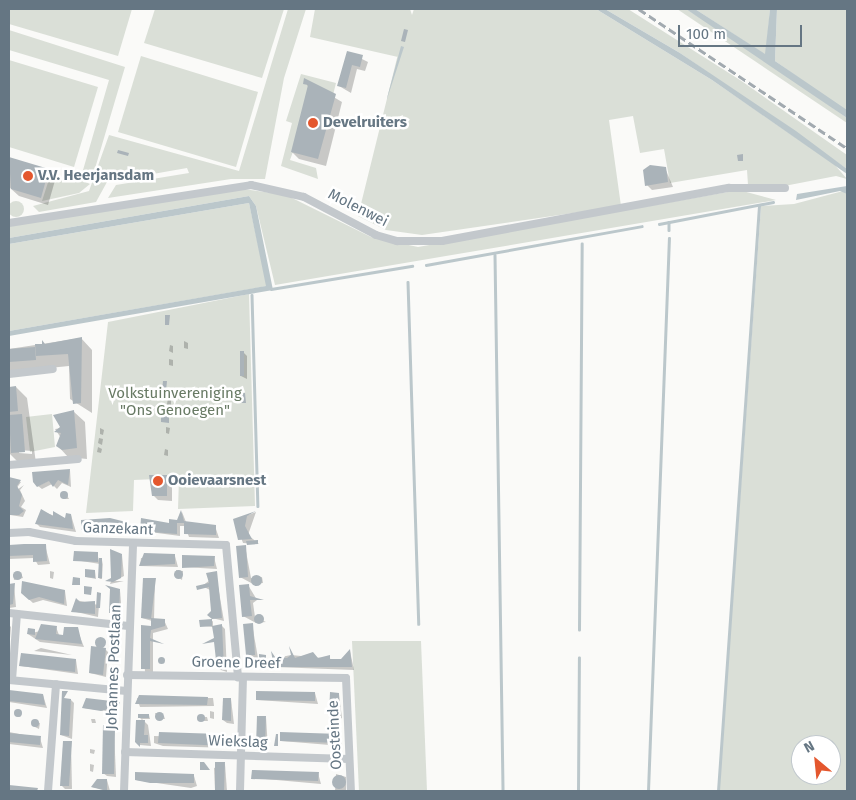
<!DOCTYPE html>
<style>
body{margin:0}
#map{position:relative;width:856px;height:800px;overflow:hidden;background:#fafaf8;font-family:"Fira Sans",sans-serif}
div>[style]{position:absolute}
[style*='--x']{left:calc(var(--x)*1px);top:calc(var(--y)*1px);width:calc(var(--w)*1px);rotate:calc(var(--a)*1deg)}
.green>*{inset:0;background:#dadfd7}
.round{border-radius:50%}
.water>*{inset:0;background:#bbc7cb}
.shadow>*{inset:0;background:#0003}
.stream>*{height:2.5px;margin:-1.25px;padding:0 1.25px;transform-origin:1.25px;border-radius:1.25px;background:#bbc7cb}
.building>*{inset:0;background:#aab3b9}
.street>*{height:8px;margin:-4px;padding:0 4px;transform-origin:4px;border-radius:4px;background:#c3c8cc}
.rail>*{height:2.5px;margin-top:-1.25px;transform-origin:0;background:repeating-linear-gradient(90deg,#a2aab0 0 8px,transparent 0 12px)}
.dots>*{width:14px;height:14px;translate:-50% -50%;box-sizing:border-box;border:2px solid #fff;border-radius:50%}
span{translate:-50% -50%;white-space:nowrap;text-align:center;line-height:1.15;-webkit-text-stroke:5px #fff;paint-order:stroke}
.poi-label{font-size:15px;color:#657683;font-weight:700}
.left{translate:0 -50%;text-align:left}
.street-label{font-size:15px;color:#657683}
.park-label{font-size:15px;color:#687a64}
.frame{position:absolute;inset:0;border:10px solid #657683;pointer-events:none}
.north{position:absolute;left:791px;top:735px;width:50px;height:50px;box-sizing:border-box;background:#fff;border:1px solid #c1c8cd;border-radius:50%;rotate:332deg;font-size:14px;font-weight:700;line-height:20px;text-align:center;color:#657683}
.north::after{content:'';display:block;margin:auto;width:18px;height:22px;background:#e4572e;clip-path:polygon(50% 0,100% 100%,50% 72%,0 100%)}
.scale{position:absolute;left:678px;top:25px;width:124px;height:22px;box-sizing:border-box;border:2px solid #657683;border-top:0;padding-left:6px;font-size:15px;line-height:18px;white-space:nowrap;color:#657683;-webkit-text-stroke:4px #fff;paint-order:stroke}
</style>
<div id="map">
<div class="green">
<i style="clip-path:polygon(9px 9px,132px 9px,118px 56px,9px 24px)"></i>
<i style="clip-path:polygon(155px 9px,284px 9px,262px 78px,144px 43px)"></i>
<i style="clip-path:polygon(288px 9px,306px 9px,284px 78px,265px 179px,231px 179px,108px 198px,116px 185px,189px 173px,187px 168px,107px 182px,96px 202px,39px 212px,33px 206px,89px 191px,109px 135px,239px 171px)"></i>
<i style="clip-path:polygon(315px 9px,410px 9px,412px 15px,414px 9px,596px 9px,712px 80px,834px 164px,847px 179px,836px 176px,779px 187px,748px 185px,747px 170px,670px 183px,664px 149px,640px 153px,633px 116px,609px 120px,621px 206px,422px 235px,386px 230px,358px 216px,400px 46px,398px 57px,310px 37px)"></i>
<i style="clip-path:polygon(605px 9px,628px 9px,740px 80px,847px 155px,847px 169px,680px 53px)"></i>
<i style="clip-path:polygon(677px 9px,686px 9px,743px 44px,847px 118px,847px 123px)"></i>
<i style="clip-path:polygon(695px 9px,770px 9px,766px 54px,764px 54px)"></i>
<i style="clip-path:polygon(777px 9px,847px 9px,847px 112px,775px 61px)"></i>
<i style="clip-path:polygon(9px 30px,125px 67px,91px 182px,81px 177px,109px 80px,9px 50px)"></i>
<i style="clip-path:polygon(141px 56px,258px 92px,236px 167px,118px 132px)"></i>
<i style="clip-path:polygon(9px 60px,98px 87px,74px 167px,9px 147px)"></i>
<i style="clip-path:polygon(301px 74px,336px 83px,318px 155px,294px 149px,290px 160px,316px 168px,318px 179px,281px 166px,292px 123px,286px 121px)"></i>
<i style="clip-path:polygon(52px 170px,59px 172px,58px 178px,71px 182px,73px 176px,90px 184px,79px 193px,42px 201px)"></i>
<i style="clip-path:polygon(243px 189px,286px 195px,371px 237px,418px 247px,739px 190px,776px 200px,275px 285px,256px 206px,249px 196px,9px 238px,9px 226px)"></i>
<i style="clip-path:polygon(evenodd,843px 191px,847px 194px,847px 791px,719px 791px,761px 206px,794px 204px,843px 191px,801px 745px,831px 745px,831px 775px,801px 775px,801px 745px)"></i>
<i class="round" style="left:8px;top:201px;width:16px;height:16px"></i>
<i style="clip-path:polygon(249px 203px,267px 286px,9px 331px,9px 244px)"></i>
<i style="clip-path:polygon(249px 294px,255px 506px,178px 509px,179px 478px,134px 480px,133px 511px,86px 513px,108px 322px)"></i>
<i style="clip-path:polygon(52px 414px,55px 447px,30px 452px,26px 417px)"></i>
<i style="clip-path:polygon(352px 641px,421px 641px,427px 791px,359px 791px)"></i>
</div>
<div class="water">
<i style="clip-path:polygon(596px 9px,605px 9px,680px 53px,796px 131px,847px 169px,847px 174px,712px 80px)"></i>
<i style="clip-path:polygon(686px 9px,695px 9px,765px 54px,770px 9px,777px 9px,775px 61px,847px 110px,847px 118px)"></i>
<i style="clip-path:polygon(401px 46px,404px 47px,387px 99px,387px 98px)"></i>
<i style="clip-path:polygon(847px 186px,847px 194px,840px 191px,796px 200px,797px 194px)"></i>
<i style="clip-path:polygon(249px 196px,256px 206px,273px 290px,9px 336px,9px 331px,266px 286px,249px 203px,9px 244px,9px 238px)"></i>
</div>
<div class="shadow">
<i style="clip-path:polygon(348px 52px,368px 62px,365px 71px,357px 69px,351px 93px,339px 86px)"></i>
<i style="clip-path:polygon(305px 80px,342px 102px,326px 166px,299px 159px,292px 152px,309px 89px)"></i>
<i style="clip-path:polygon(9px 158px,49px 170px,56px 177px,48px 205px,19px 196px,9px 187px)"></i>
<i style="clip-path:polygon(665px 168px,673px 187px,652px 190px,647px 185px)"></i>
<i style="clip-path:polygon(81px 338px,92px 350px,92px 413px,70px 399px,69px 366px,9px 372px,9px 349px)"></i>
<i style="clip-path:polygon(184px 341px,188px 343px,188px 349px,184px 348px)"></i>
<i style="clip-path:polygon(170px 345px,173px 346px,173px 353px,169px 351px)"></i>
<i style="clip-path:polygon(243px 352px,247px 356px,247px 379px,241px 376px)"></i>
<i style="clip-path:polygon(169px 359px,173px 360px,173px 366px,169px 365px)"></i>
<i style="clip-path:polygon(evenodd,16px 387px,27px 398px,36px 463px,17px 461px,9px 453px,9px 390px,16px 387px,19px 450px,32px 451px,32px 454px,19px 453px,19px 450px)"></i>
<i style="clip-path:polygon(168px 398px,171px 400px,171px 406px,167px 404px)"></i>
<i style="clip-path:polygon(73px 411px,85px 422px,87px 459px,68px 457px,57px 445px,61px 438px,55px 429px,62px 428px)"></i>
<i style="clip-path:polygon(166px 427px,170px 428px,169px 434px,166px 433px)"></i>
<i style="clip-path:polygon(100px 428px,104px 430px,103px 435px,100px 434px)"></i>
<i style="clip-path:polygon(99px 438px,103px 439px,102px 445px,98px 443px)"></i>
<i style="clip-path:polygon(98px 447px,102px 449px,101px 453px,97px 452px)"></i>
<i style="clip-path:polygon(165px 449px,168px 450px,168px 456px,164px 455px)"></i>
<i style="clip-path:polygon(70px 470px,71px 487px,62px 483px,57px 489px,52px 484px,42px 489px,38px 486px)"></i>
<i style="clip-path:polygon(167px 476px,172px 482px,172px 501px,158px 500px,153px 495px)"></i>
<i style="clip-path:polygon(9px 479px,21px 482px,14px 492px,24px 485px,20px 490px,25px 501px,21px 507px,26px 510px,23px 517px,10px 515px)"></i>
<i style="clip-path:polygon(61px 492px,65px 492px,69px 499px,63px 499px)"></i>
<i style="clip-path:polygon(41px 511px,66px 520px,71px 515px,76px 532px,40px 527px,36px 523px)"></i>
<i style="clip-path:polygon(182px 512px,186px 522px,215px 526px,219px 538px,189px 537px,185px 526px,180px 526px,180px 536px,142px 531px,178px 521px)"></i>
<i style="clip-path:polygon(256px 512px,248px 535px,259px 544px,243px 543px,235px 520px)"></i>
<i style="clip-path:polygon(125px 523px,128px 535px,82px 529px)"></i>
<i style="clip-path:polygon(45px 545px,50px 564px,38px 565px,34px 558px,9px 559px,9px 547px)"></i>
<i style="clip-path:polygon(245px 546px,251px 578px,262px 577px,263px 583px,253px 584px,240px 577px)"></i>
<i style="clip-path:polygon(97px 553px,100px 564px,75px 560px)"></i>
<i style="clip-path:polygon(122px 555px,124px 576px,114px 581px,124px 581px,110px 584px)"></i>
<i style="clip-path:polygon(175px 556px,178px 567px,140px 566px,141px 558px)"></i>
<i style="clip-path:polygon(214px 557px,217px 569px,183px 567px)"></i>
<i style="clip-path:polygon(103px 560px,102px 579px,100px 579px,99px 578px)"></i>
<i style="clip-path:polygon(176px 570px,183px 571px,182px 580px,176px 576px)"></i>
<i style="clip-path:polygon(50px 571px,54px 572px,53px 579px,50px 578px)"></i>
<i style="clip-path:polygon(95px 571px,96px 579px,86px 577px)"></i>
<i style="clip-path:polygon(13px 574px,21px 573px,23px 578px,14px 580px)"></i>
<i style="clip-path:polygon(214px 577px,217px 580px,224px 621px,212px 618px,210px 590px,202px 586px)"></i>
<i style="clip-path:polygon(155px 580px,154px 620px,164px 620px,168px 629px,153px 633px,153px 672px,145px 672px,142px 626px,152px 627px,152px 621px,142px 618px)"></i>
<i style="clip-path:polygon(14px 584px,16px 607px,9px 608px,9px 585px)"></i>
<i style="clip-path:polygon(248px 585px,257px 600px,253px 603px,255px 617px,266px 622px,256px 623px,243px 616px)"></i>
<i style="clip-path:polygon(120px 590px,122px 616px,114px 616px,110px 612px)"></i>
<i style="clip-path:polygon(65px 591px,67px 606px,43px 600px,33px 603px,22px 593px)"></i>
<i style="clip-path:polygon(100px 594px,98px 617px,72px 611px,76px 600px,98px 605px)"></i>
<i style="clip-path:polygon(213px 621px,213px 627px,222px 626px,225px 629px,227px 672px,218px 669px,214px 627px,201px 626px)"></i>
<i style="clip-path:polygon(252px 624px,258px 658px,250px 658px,247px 655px)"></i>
<i style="clip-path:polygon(9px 625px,11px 627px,10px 639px,9px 639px)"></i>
<i style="clip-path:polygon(56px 627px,59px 635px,65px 636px,77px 629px,84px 647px,40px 642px,28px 634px)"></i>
<i style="clip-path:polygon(98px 639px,106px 641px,102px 646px,108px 652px,106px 677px,90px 673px)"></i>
<i style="clip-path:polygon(41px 648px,72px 655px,34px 651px)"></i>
<i style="clip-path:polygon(350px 651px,354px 670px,275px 667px,276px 658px,291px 655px,342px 660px)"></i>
<i style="clip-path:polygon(76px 660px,78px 674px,21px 666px)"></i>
<i style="clip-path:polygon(9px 691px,43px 695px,47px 708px,9px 702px)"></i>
<i style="clip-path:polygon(315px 693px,318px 704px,257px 700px)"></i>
<i style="clip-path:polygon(339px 694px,342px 718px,330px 724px,329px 719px,336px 719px,331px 714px)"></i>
<i style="clip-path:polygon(137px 698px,213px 698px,214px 706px,140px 707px)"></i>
<i style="clip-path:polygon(231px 699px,234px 724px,227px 723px,223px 720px)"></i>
<i style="clip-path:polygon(71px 700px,74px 703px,72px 739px,61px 735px)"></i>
<i style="clip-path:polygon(117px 702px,119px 713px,84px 708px)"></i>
<i style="clip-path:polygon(19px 710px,19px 715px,21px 717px,15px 716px)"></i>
<i style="clip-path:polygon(210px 711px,214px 712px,214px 719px,210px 718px)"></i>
<i style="clip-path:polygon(155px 713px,164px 716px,165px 719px,157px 719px)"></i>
<i style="clip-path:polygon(149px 715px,150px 719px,142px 719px,148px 725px,151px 746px,140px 745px,137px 742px,143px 721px,139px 717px)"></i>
<i style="clip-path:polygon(197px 717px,207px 717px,208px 721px,198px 721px)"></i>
<i style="clip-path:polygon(266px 717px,268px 749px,260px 749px,257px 745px)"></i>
<i style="clip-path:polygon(91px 719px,95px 719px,96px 723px,92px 723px)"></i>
<i style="clip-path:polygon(32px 721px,40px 723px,39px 729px,35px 727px)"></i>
<i style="clip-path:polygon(114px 729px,116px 777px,107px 776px,103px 773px)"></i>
<i style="clip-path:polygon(9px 732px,40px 738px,43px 748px,9px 744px)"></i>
<i style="clip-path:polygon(339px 735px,342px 746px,281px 741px)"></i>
<i style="clip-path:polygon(154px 736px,226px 738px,230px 748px,163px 746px,154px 743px)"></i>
<i style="clip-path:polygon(71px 743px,72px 789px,65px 789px,61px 785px)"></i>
<i style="clip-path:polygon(90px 749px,95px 750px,94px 754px,90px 753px)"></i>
<i style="clip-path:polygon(90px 764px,94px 765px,93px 772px,90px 771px)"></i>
<i style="clip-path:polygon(225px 764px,227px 791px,215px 791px,214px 768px)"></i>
<i style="clip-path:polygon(318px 773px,321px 784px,253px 778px)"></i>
<i style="clip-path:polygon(336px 774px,346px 777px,346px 791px,335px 791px)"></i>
<i style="clip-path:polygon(194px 776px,197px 786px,191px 788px,136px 780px)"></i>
<i style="clip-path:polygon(107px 780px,110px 791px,92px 787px)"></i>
</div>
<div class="stream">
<i style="--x:669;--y:222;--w:8;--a:90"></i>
<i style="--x:659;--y:224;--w:116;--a:-10.9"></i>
<i style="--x:495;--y:255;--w:536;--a:89.14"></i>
<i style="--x:426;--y:265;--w:219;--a:-10.2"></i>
<i style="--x:408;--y:282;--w:342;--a:88.2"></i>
<i style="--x:271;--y:289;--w:143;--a:-9.3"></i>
<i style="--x:252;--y:295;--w:211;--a:88.4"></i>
<i style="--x:579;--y:630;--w:386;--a:-89.6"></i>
<i style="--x:578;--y:791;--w:133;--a:-89.6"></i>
<i style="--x:648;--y:791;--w:553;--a:-87.83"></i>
<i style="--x:718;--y:791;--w:586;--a:-85.99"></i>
</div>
<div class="building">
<i style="clip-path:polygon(404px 29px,408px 30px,405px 42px,401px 41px)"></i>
<i style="clip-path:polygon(347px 51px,363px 55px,360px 67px,352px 65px,346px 88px,337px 86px)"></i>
<i style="clip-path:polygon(304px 78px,336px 94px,318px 159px,291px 152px,308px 85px,303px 84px)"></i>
<i style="clip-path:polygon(118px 150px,129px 153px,128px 156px,117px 153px)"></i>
<i style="clip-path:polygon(743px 154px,743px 161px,738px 161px,737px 155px)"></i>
<i style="clip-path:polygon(9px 157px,49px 169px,41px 198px,11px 189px)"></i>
<i style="clip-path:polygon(650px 165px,666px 167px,668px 182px,645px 186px,643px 170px)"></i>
<i style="clip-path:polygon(165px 315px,170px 315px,169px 325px,165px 325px)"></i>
<i style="clip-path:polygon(82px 337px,81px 403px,73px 404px,68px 354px,36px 356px,35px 344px,42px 344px,42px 340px,45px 344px)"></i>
<i style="clip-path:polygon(35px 347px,36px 360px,9px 362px,9px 349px)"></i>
<i style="clip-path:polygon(240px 351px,244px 351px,244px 376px,240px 376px)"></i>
<i style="clip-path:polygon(163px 381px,167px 381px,166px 391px,162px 391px)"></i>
<i style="clip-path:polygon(16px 386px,18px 411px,9px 412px,9px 387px)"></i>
<i style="clip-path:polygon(241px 393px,245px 393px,246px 403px,241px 403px)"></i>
<i style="clip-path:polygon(74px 410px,77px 448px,62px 450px,56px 446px,61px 433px,54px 432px,60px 427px,53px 415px)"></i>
<i style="clip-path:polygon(22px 414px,25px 452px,11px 453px,9px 415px)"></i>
<i style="clip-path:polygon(161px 415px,169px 415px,169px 423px,161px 422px)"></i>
<i style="clip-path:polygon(70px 469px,68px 485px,58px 480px,53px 487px,49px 481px,37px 487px,33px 482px,32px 472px)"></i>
<i style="clip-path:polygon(149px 475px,167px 475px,167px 496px,152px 496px)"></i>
<i style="clip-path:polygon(9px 477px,21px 480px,17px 486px,22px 495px,19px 506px,24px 511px,19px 515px,9px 515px)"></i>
<i class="round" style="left:60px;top:491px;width:8px;height:8px"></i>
<i style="clip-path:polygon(41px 509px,53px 516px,53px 511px,65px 518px,66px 513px,71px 514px,73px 529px,35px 524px)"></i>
<i style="clip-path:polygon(181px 510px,184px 521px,216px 525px,216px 535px,184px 534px,184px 523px,177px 523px,177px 534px,140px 531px,141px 518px,169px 523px,169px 519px,177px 520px)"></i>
<i style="clip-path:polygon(256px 511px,247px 516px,245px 526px,252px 539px,238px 540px,233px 519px)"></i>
<i style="clip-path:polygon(110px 518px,126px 522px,125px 532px,81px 530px,81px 520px)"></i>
<i style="clip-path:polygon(258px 540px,258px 544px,247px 545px,246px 541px)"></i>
<i style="clip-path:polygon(24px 544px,46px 544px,47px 561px,33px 562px,33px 555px,9px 556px,9px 545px)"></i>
<i style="clip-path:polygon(246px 545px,248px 577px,239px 578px,236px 546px)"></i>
<i style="clip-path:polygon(110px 549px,122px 554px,121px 578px,113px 582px,105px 581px,111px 578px)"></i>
<i style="clip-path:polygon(74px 551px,98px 552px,98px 562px,73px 561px)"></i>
<i style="clip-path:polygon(144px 553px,175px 554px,175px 564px,139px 566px)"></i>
<i style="clip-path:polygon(182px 555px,215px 556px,214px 566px,182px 568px)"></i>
<i style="clip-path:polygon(99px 558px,102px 558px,102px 578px,98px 578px)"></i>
<i style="clip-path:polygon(85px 569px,95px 570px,95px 578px,85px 577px)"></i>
<i class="round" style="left:173.5px;top:569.5px;width:9px;height:9px"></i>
<i class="round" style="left:12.5px;top:570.5px;width:9px;height:9px"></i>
<i style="clip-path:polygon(217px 571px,222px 618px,212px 619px,207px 615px,211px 611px,209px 587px,197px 590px,196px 586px,209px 583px,206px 573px)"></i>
<i class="round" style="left:250.5px;top:574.5px;width:11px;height:11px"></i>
<i style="clip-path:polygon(73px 577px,80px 578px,80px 585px,72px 585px)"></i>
<i style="clip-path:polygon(143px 578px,156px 578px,151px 619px,141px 618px)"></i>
<i style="clip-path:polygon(22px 581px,65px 590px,64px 604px,39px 597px,29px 600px,21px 593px)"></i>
<i style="clip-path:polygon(15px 583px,13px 604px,9px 605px,9px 584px)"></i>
<i style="clip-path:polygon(249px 584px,250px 596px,264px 600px,250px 600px,252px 616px,242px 617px,239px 585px)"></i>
<i style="clip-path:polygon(105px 585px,120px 589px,119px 613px,109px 613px,110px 589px)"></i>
<i style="clip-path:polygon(84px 586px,92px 587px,91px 595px,84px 594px)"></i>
<i style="clip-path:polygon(97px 592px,101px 593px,100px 608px,96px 608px)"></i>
<i style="clip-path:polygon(76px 598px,80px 602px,95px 601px,95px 614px,71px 612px)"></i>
<i class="round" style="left:254px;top:614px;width:10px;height:10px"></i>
<i style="clip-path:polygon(151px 618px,165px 619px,165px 626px,151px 630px,150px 638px,164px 644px,150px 641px,150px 669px,141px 669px,141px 625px,151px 626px)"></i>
<i style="clip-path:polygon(212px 619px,212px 626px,222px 624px,224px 669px,217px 669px,214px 642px,202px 644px,214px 638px,212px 626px,200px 627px,199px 620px)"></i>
<i style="clip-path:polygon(253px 623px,255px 655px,246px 655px,243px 624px)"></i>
<i style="clip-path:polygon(41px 624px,57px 626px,56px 634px,63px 635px,64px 627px,78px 627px,82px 644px,35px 639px)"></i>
<i style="clip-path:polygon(28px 628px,35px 629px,35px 635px,27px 634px)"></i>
<i class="round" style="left:94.5px;top:636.5px;width:11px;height:11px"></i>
<i style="clip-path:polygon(91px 646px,106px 648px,103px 675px,89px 673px)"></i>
<i style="clip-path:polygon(289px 646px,295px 658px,313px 652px,318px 658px,330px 655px,330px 659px,341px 659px,350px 649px,352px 667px,274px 667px,271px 651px,275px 657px,287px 658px,291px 655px)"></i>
<i style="clip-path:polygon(21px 653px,76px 659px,75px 672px,19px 666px)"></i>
<i style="clip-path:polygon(259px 654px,266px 655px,266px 663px,259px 663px)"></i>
<i class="round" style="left:157.5px;top:656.5px;width:7px;height:7px"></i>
<i class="round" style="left:201.5px;top:656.5px;width:7px;height:7px"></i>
<i style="clip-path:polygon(9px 690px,43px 694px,45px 705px,9px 701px)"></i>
<i style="clip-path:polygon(62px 691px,68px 691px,64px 698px,71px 699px,69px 736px,60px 735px)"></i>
<i style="clip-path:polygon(256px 691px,315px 692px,315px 701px,256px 700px)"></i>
<i style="clip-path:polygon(330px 692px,339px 693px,339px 715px,329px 715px)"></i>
<i style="clip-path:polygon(139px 695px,208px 697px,207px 705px,135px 704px)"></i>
<i style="clip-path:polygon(86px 698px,120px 702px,119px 706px,101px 711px,82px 708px)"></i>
<i style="clip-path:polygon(223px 698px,231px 698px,231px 721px,222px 720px)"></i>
<i class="round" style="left:14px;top:709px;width:8px;height:8px"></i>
<i class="round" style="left:154.5px;top:711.5px;width:9px;height:9px"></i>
<i style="clip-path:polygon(138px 714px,149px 714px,149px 718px,138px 718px)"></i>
<i class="round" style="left:197px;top:714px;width:8px;height:8px"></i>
<i style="clip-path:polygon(257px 716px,266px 716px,265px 746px,256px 746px)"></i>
<i class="round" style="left:328.5px;top:716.5px;width:7px;height:7px"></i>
<i class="round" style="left:31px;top:719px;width:8px;height:8px"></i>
<i style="clip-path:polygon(136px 720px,145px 720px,144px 735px,148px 735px,148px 743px,140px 743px,140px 747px,135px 742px)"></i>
<i style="clip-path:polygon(103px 725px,115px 728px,114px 774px,102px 774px)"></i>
<i style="clip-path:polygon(159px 732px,220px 734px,227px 737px,227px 746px,158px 743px)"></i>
<i style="clip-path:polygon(280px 732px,340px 734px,339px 743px,280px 741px)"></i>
<i style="clip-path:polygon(9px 733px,41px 736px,40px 745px,9px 742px)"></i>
<i style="clip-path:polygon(276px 734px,278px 734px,278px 746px,274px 746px)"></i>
<i style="clip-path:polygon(63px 741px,72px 741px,69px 786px,60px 786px)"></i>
<i style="clip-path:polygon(200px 762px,204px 762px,210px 770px,200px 770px)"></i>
<i style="clip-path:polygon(215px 762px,225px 762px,224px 791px,215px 791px)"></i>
<i style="clip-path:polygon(252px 770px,319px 772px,318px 781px,251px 779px)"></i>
<i style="clip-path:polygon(135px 772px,194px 774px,194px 783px,150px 783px,135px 780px)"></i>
<i class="round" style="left:332px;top:775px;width:14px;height:14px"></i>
<i style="clip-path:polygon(97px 779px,107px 779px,107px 791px,91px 787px)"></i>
<i style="clip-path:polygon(9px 785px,38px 788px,37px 791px,9px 791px)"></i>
</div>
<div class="street">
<i style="--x:9;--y:223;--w:245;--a:-8.9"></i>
<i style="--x:251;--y:185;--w:54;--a:12.8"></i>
<i style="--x:304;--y:197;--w:81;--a:27.8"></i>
<i style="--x:376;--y:235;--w:22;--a:16"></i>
<i style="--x:397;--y:241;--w:45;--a:0"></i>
<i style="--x:442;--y:241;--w:292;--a:-10.5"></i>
<i style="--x:729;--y:188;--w:56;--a:0"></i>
<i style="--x:9;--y:374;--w:44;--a:-6.5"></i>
<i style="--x:9;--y:465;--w:69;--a:-5"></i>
<i style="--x:9;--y:533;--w:20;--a:-3"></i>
<i style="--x:29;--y:532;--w:48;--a:10.8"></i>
<i style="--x:76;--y:541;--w:150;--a:1.5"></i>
<i style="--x:226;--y:545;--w:133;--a:84.8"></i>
<i style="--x:9;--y:613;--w:120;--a:6.2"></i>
<i style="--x:127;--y:675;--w:219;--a:0.8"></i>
<i style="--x:346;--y:678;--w:113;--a:87.5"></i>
<i style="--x:9;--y:680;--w:118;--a:5.4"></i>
<i style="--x:12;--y:680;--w:66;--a:-85.7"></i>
<i style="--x:125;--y:752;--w:224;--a:1.8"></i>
<i style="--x:48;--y:791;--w:107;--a:-85.7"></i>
<i style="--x:124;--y:791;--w:247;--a:-87.9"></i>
<i style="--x:240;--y:791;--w:114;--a:-88.5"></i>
</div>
<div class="rail">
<i style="--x:639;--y:9;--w:250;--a:33.8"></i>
</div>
<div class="dots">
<i style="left:313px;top:123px;background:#e4572e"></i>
<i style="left:28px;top:176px;background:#e4572e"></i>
<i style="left:158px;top:481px;background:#e4572e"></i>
</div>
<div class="poi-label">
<span class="left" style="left:323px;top:123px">Develruiters</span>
<span class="left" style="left:38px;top:176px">V.V. Heerjansdam</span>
<span class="left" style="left:168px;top:481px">Ooievaarsnest</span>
</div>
<div class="street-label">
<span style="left:358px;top:208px;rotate:27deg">Molenwei</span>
<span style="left:118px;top:529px;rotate:2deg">Ganzekant</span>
<span style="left:236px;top:663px;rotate:1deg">Groene Dreef</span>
<span style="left:114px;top:667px;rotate:-88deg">Johannes Postlaan</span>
<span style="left:335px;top:735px;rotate:-93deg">Oosteinde</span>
<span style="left:238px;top:742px;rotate:2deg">Wiekslag</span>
</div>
<div class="park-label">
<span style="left:175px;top:402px">Volkstuinvereniging<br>"Ons Genoegen"</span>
</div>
<div class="frame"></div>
<div class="north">N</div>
<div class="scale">100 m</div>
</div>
